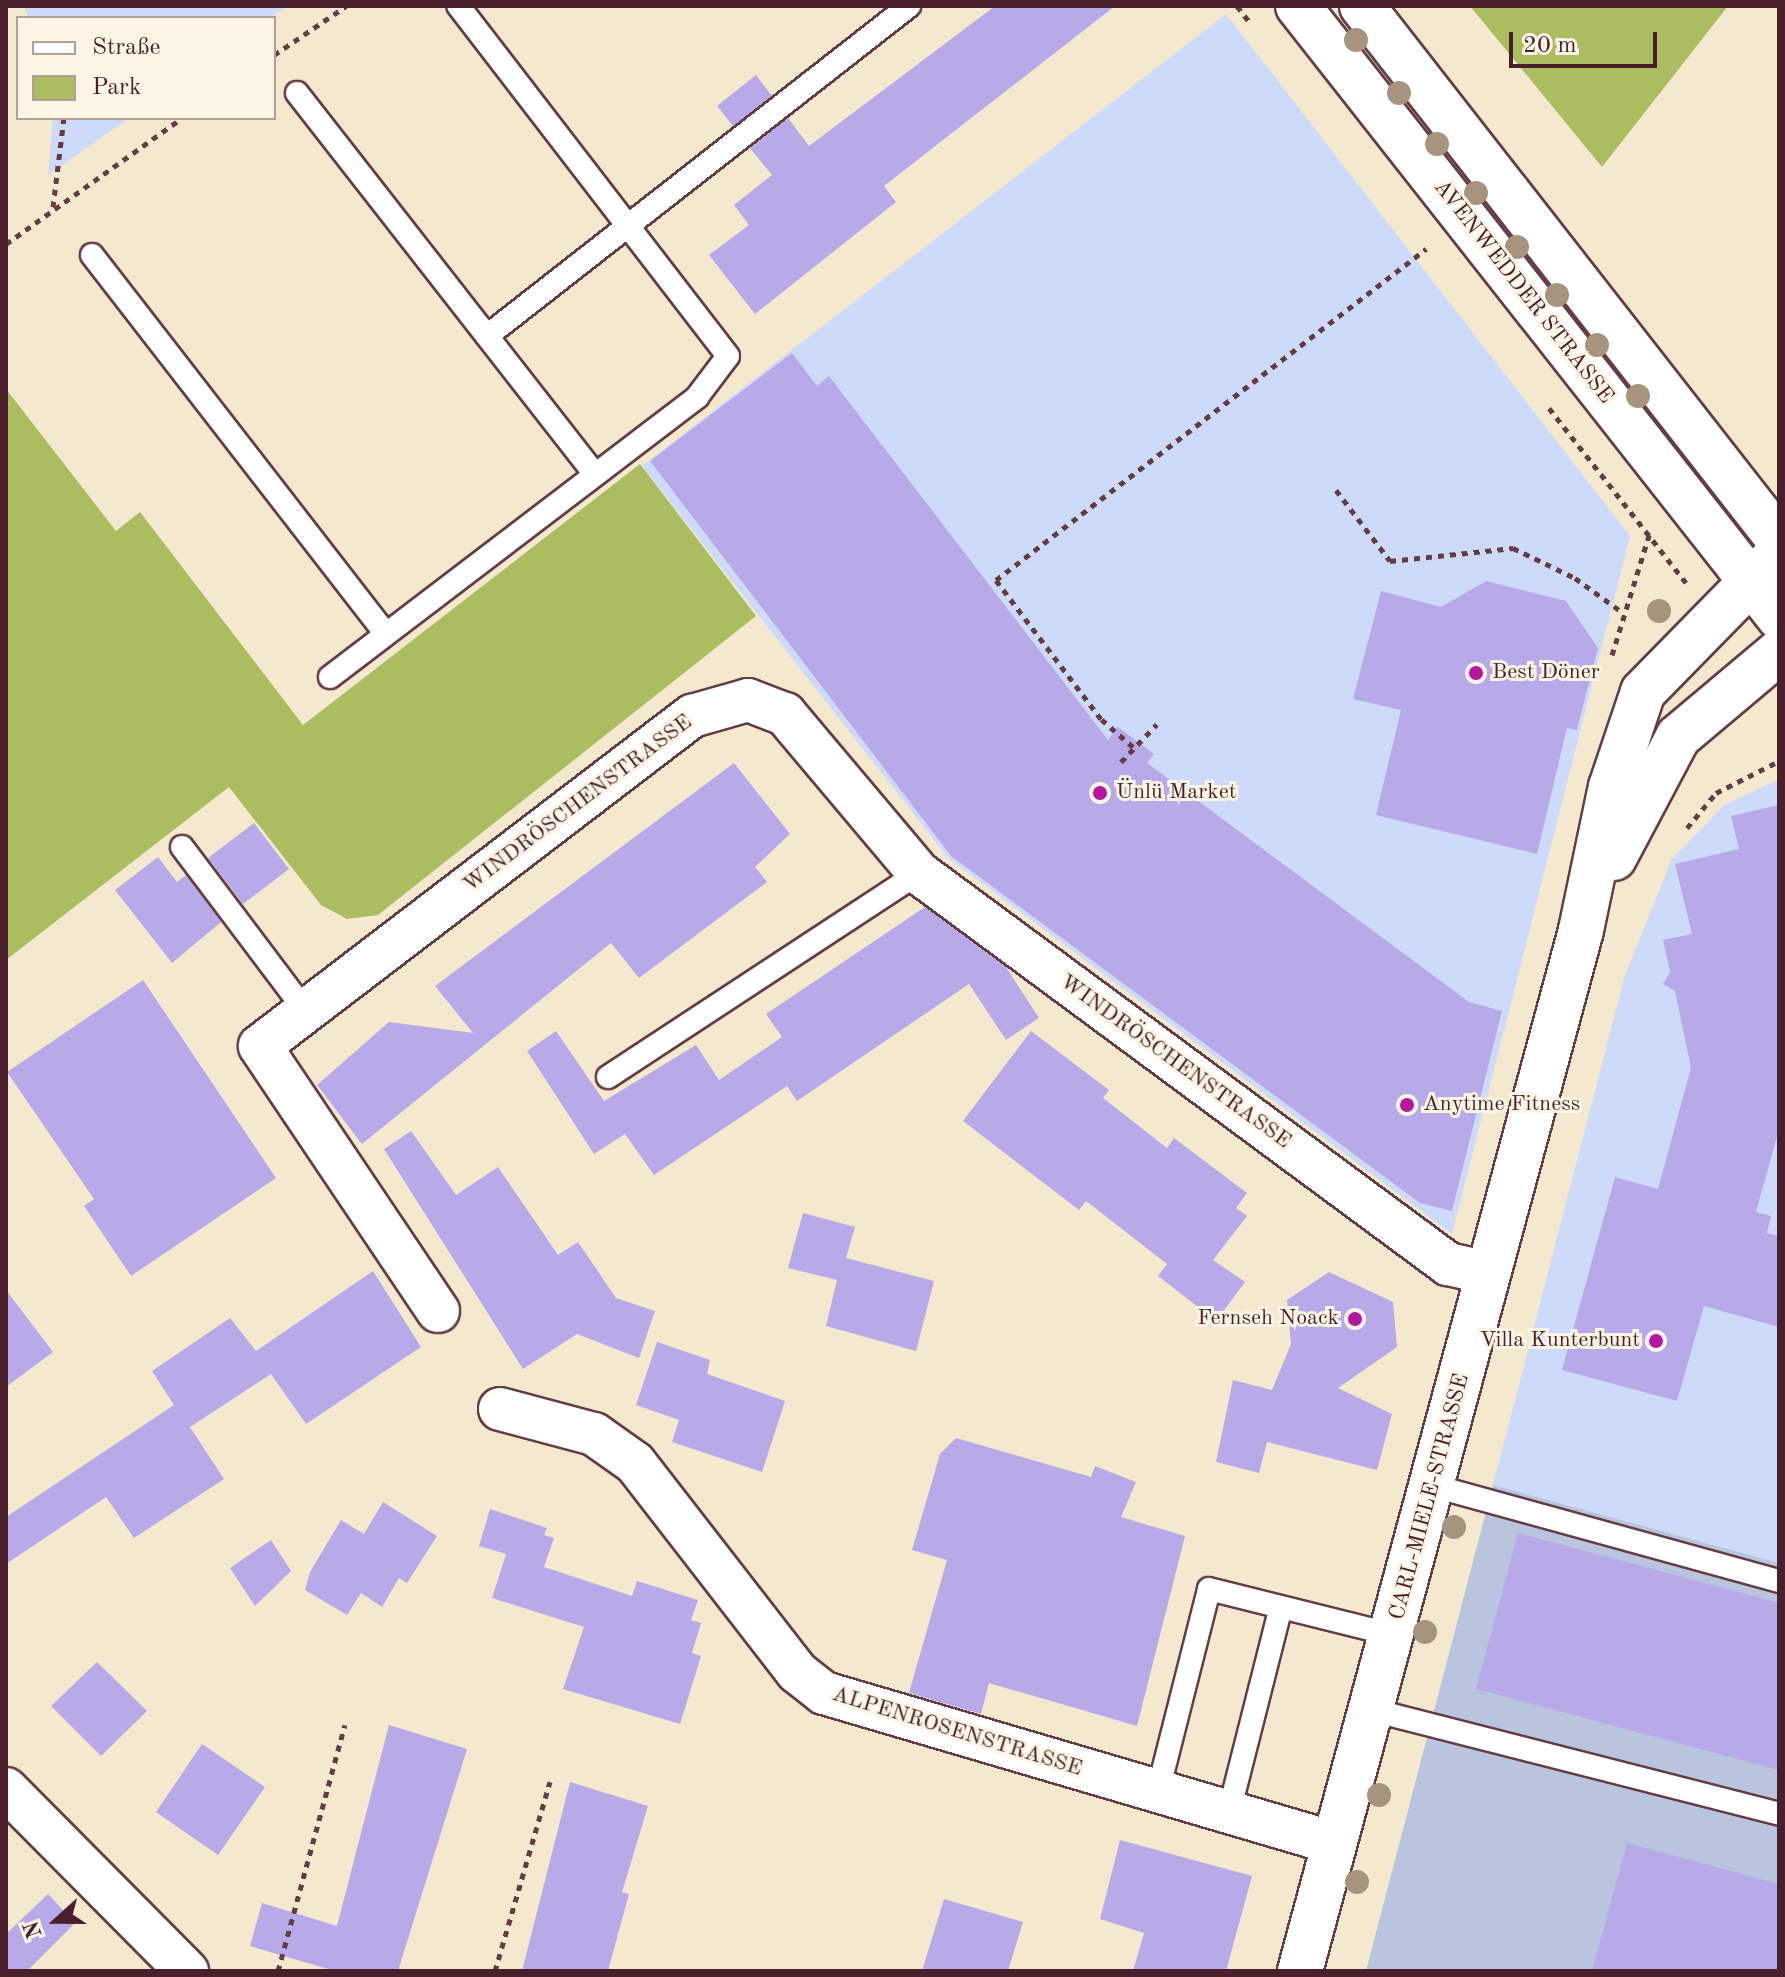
<!DOCTYPE html>
<meta charset="utf-8">
<style>
body{margin:0}
#map{position:relative;width:1785px;height:1977px;overflow:hidden;background:#f4e9cf;font-family:"Old Standard TT",serif}
div>[style]{position:absolute}
[style*='--x']{left:calc(var(--x)*1px);top:calc(var(--y)*1px);width:calc(var(--w)*1px);rotate:calc(var(--a)*1deg)}
.built>*{inset:0;background:#cedafa}
.industrial>*{inset:0;background:#b9c4de}
.green>*{inset:0;background:#acbd61}
.building>*{inset:0;background:#b8aae8}
.path>*{height:5px;margin-top:-2.5px;transform-origin:0;background:repeating-linear-gradient(90deg,#643d44 0 6px,transparent 0 12px)}
.roads{filter:drop-shadow(2px 0 #643d44) drop-shadow(-2px 0 #643d44) drop-shadow(0 2px #643d44) drop-shadow(0 -2px #643d44)}
.lane>*{height:22px;margin:-11px;padding:0 11px;transform-origin:11px;border-radius:11px;background:#fff}
.street>*{height:42px;margin:-21px;padding:0 21px;transform-origin:21px;border-radius:21px;background:#fff}
.secondary>*{height:44px;margin:-22px;padding:0 22px;transform-origin:22px;border-radius:22px;background:#fff}
.trees>*{width:24px;height:24px;margin:-12px;border-radius:50%;background:#a6947e}
.dots>*{width:22px;height:22px;translate:-50% -50%;box-sizing:border-box;border:4px solid #fcf5e5;border-radius:50%}
span{translate:-50% -50%;white-space:nowrap;text-align:center;line-height:1.15;-webkit-text-stroke:6px #fcf5e5;paint-order:stroke}
.street-label{font-size:22px;color:#4a1f2b}
.poi-label{font-size:22px;color:#4a1f2b}
.left{translate:0 -50%;text-align:left}
.right{translate:-100% -50%;text-align:right}
.frame{position:absolute;inset:0;border:8px solid #4a1f2b;pointer-events:none}
.legend{position:absolute;left:16px;top:16px;width:260px;height:104px;box-sizing:border-box;background:#fcf5e5;border:2px solid #b59f9b;margin:0;padding:10px 14px;list-style:none;font-size:24px;color:#4a1f2b}
.legend li{display:flex;align-items:center;gap:16px;height:40px}
.legend b{width:40px;border:2px solid #b59f9b}
.north{position:absolute;left:16px;top:1881px;width:80px;height:80px;-webkit-text-stroke:6px #fcf5e5;paint-order:stroke;rotate:249deg;font-size:22px;font-weight:700;line-height:32px;text-align:center;color:#4a1f2b}
.north::after{content:'';display:block;margin:auto;width:28px;height:36px;background:#4a1f2b;clip-path:polygon(50% 0,100% 100%,50% 72%,0 100%)}
.scale{position:absolute;left:1509px;top:32px;width:148px;height:36px;box-sizing:border-box;border:4px solid #4a1f2b;border-top:0;padding-left:10px;font-size:24px;line-height:28px;white-space:nowrap;color:#4a1f2b;-webkit-text-stroke:6px #fcf5e5;paint-order:stroke}
</style>
<div id="map">
<div class="built">
<i style="clip-path:polygon(24px 6px,287px 6px,270px 18px,28px 18px)"></i>
<i style="clip-path:polygon(1226px 14px,1630px 536px,1452px 1234px,948px 858px,642px 466px)"></i>
<i style="clip-path:polygon(53px 118px,129px 118px,48px 175px)"></i>
<i style="clip-path:polygon(1779px 779px,1779px 1563px,1493px 1485px,1625px 975px,1672px 859px,1724px 805px)"></i>
</div>
<div class="industrial">
<i style="clip-path:polygon(1493px 1485px,1779px 1563px,1779px 1971px,1366px 1971px)"></i>
</div>
<div class="green">
<i style="clip-path:polygon(1470px 6px,1728px 6px,1602px 167px)"></i>
<i style="clip-path:polygon(6px 389px,116px 531px,140px 512px,303px 725px,640px 464px,756px 616px,378px 915px,347px 919px,321px 905px,229px 787px,6px 960px)"></i>
</div>
<div class="building">
<i style="clip-path:polygon(995px 6px,1115px 6px,884px 186px,896px 202px,755px 314px,709px 255px,749px 225px,734px 205px,772px 175px,750px 148px,788px 118px,809px 146px)"></i>
<i style="clip-path:polygon(756px 75px,772px 96px,733px 126px,717px 106px)"></i>
<i style="clip-path:polygon(792px 353px,817px 386px,829px 376px,1108px 740px,1118px 727px,1154px 754px,1147px 763px,1469px 1002px,1502px 1011px,1452px 1211px,1420px 1203px,951px 856px,650px 461px)"></i>
<i style="clip-path:polygon(1486px 581px,1566px 601px,1598px 648px,1577px 730px,1567px 728px,1537px 854px,1376px 815px,1401px 710px,1353px 699px,1381px 591px,1441px 607px)"></i>
<i style="clip-path:polygon(734px 763px,790px 834px,755px 867px,767px 882px,639px 978px,611px 943px,362px 1144px,317px 1085px,389px 1022px,473px 1033px,435px 986px)"></i>
<i style="clip-path:polygon(1779px 805px,1779px 1129px,1756px 1212px,1771px 1216px,1767px 1233px,1779px 1236px,1779px 1327px,1704px 1306px,1677px 1401px,1562px 1370px,1615px 1177px,1658px 1189px,1691px 1068px,1675px 991px,1663px 984px,1670px 972px,1663px 940px,1692px 934px,1675px 864px,1739px 849px,1731px 816px)"></i>
<i style="clip-path:polygon(254px 823px,289px 869px,243px 904px,208px 858px)"></i>
<i style="clip-path:polygon(158px 857px,177px 882px,186px 875px,221px 922px,172px 963px,115px 890px)"></i>
<i style="clip-path:polygon(925px 907px,1006px 967px,1039px 1018px,1006px 1040px,969px 984px,797px 1101px,787px 1086px,654px 1175px,625px 1134px,594px 1154px,527px 1051px,556px 1031px,604px 1101px,696px 1045px,719px 1080px,782px 1037px,766px 1014px)"></i>
<i style="clip-path:polygon(143px 980px,276px 1178px,131px 1276px,84px 1206px,94px 1199px,7px 1072px)"></i>
<i style="clip-path:polygon(1031px 1031px,1109px 1090px,1103px 1098px,1167px 1148px,1174px 1138px,1247px 1193px,1236px 1208px,1247px 1216px,1213px 1260px,1245px 1282px,1216px 1321px,1158px 1276px,1167px 1264px,1086px 1201px,1079px 1210px,963px 1121px)"></i>
<i style="clip-path:polygon(411px 1131px,456px 1195px,498px 1167px,558px 1255px,578px 1242px,616px 1298px,655px 1311px,639px 1358px,577px 1334px,523px 1369px,384px 1149px)"></i>
<i style="clip-path:polygon(803px 1213px,855px 1227px,846px 1258px,934px 1281px,916px 1351px,826px 1326px,837px 1280px,788px 1268px)"></i>
<i style="clip-path:polygon(373px 1271px,421px 1347px,306px 1424px,271px 1374px,190px 1427px,224px 1479px,134px 1538px,106px 1497px,6px 1564px,6px 1517px,174px 1405px,152px 1371px,230px 1318px,256px 1351px)"></i>
<i style="clip-path:polygon(1329px 1272px,1393px 1302px,1397px 1347px,1338px 1388px,1392px 1414px,1377px 1470px,1267px 1442px,1259px 1473px,1216px 1462px,1233px 1380px,1272px 1390px,1291px 1344px,1287px 1300px)"></i>
<i style="clip-path:polygon(6px 1290px,53px 1352px,6px 1387px)"></i>
<i style="clip-path:polygon(657px 1342px,710px 1360px,707px 1374px,785px 1401px,762px 1472px,672px 1442px,679px 1420px,636px 1405px)"></i>
<i style="clip-path:polygon(956px 1438px,1091px 1477px,1095px 1466px,1136px 1482px,1121px 1517px,1185px 1536px,1137px 1726px,989px 1683px,981px 1714px,909px 1693px,947px 1560px,912px 1550px,940px 1454px)"></i>
<i style="clip-path:polygon(383px 1502px,437px 1536px,407px 1583px,399px 1578px,382px 1607px,361px 1593px,347px 1615px,305px 1590px,310px 1572px,341px 1520px,364px 1534px)"></i>
<i style="clip-path:polygon(490px 1509px,547px 1528px,544px 1535px,554px 1538px,544px 1567px,632px 1596px,637px 1581px,698px 1600px,691px 1620px,701px 1623px,692px 1653px,701px 1656px,680px 1724px,563px 1689px,584px 1627px,492px 1598px,506px 1554px,479px 1546px)"></i>
<i style="clip-path:polygon(1518px 1533px,1779px 1603px,1779px 1770px,1476px 1689px)"></i>
<i style="clip-path:polygon(271px 1540px,291px 1571px,255px 1606px,230px 1568px)"></i>
<i style="clip-path:polygon(97px 1662px,147px 1711px,101px 1756px,51px 1706px)"></i>
<i style="clip-path:polygon(389px 1725px,467px 1749px,398px 1971px,335px 1971px,250px 1946px,262px 1903px,337px 1926px)"></i>
<i style="clip-path:polygon(202px 1744px,265px 1787px,218px 1855px,156px 1812px)"></i>
<i style="clip-path:polygon(570px 1782px,648px 1806px,622px 1892px,629px 1894px,608px 1971px,522px 1971px)"></i>
<i style="clip-path:polygon(1120px 1840px,1252px 1876px,1226px 1971px,1133px 1971px,1144px 1933px,1100px 1919px)"></i>
<i style="clip-path:polygon(1627px 1843px,1779px 1884px,1779px 1971px,1592px 1971px)"></i>
<i style="clip-path:polygon(48px 1894px,75px 1923px,27px 1971px,6px 1971px,6px 1934px)"></i>
<i style="clip-path:polygon(944px 1899px,1023px 1922px,1008px 1971px,922px 1971px)"></i>
</div>
<div class="path">
<i style="--x:1237;--y:6;--w:23;--a:52"></i>
<i style="--x:274;--y:55;--w:87;--a:-34.2"></i>
<i style="--x:53;--y:207;--w:90;--a:-83"></i>
<i style="--x:6;--y:244;--w:216;--a:-35.6"></i>
<i style="--x:1549;--y:408;--w:222;--a:51.9"></i>
<i style="--x:1336;--y:490;--w:89;--a:52.7"></i>
<i style="--x:1390;--y:561;--w:124;--a:-6"></i>
<i style="--x:1513;--y:548;--w:69;--a:25.8"></i>
<i style="--x:1575;--y:578;--w:58;--a:35.9"></i>
<i style="--x:1612;--y:655;--w:129;--a:-72.8"></i>
<i style="--x:1133;--y:747;--w:43;--a:-138.8"></i>
<i style="--x:1101;--y:719;--w:174;--a:-127.1"></i>
<i style="--x:996;--y:580;--w:543;--a:-37.59"></i>
<i style="--x:1121;--y:762;--w:52;--a:-46.5"></i>
<i style="--x:1687;--y:828;--w:45;--a:-50.4"></i>
<i style="--x:1716;--y:793;--w:71;--a:-26.9"></i>
<i style="--x:278;--y:1971;--w:255;--a:-74.8"></i>
<i style="--x:495;--y:1971;--w:197;--a:-73.8"></i>
</div>
<div class="roads">
<div class="lane">
<i style="--x:297;--y:93;--w:484;--a:52"></i>
<i style="--x:92;--y:255;--w:478;--a:52.2"></i>
<i style="--x:487;--y:336;--w:536;--a:-38.03"></i>
<i style="--x:330;--y:677;--w:462;--a:-37.3"></i>
<i style="--x:697;--y:397;--w:51;--a:-52.9"></i>
<i style="--x:728;--y:356;--w:442;--a:-127.6"></i>
<i style="--x:182;--y:847;--w:208;--a:53"></i>
<i style="--x:608;--y:1077;--w:372;--a:-33.3"></i>
<i style="--x:1434;--y:1486;--w:358;--a:15.4"></i>
<i style="--x:1372;--y:1710;--w:420;--a:14.3"></i>
<i style="--x:1158;--y:1791;--w:208;--a:-75.8"></i>
<i style="--x:1209;--y:1589;--w:190;--a:14"></i>
<i style="--x:1229;--y:1812;--w:211;--a:-75.8"></i>
</div>
<div class="street">
<i style="--x:438;--y:1311;--w:319;--a:-123.9"></i>
<i style="--x:260;--y:1046;--w:544;--a:-37.38"></i>
<i style="--x:692;--y:716;--w:58;--a:-15.9"></i>
<i style="--x:748;--y:700;--w:40;--a:21"></i>
<i style="--x:785;--y:714;--w:208;--a:49.9"></i>
<i style="--x:919;--y:873;--w:658;--a:36.47"></i>
<i style="--x:1448;--y:1264;--w:42;--a:12.4"></i>
<i style="--x:500;--y:1409;--w:97;--a:14.9"></i>
<i style="--x:594;--y:1434;--w:50;--a:35.3"></i>
<i style="--x:635;--y:1463;--w:264;--a:52.2"></i>
<i style="--x:797;--y:1672;--w:34;--a:38"></i>
<i style="--x:824;--y:1693;--w:532;--a:16.39"></i>
<i style="--x:6;--y:1789;--w:257;--a:45.2"></i>
</div>
<div class="secondary">
<i style="--x:1298;--y:6;--w:778;--a:51.79"></i>
<i style="--x:1362;--y:6;--w:678;--a:52.01"></i>
<i style="--x:1614;--y:858;--w:137;--a:-62.1"></i>
<i style="--x:1678;--y:737;--w:132;--a:-40.1"></i>
<i style="--x:1300;--y:1971;--w:1078;--a:-74.89"></i>
<i style="--x:1581;--y:930;--w:146;--a:-78.2"></i>
<i style="--x:1611;--y:787;--w:100;--a:-71.4"></i>
<i style="--x:1643;--y:692;--w:194;--a:-45.6"></i>
</div>
</div>
<div class="trees">
<i style="left:1356px;top:40px"></i>
<i style="left:1399px;top:93px"></i>
<i style="left:1437px;top:144px"></i>
<i style="left:1476px;top:193px"></i>
<i style="left:1517px;top:247px"></i>
<i style="left:1557px;top:295px"></i>
<i style="left:1597px;top:345px"></i>
<i style="left:1638px;top:396px"></i>
<i style="left:1659px;top:611px"></i>
<i style="left:1454px;top:1527px"></i>
<i style="left:1425px;top:1632px"></i>
<i style="left:1379px;top:1795px"></i>
<i style="left:1357px;top:1882px"></i>
</div>
<div class="dots">
<i style="left:1476px;top:673px;background:#b5179e"></i>
<i style="left:1100px;top:793px;background:#b5179e"></i>
<i style="left:1407px;top:1105px;background:#b5179e"></i>
<i style="left:1355px;top:1319px;background:#b5179e"></i>
<i style="left:1656px;top:1341px;background:#b5179e"></i>
</div>
<div class="street-label">
<span style="left:1523px;top:292px;rotate:52deg">AVENWEDDER STRASSE</span>
<span style="left:578px;top:804px;rotate:-37deg">WINDRÖSCHENSTRASSE</span>
<span style="left:1175px;top:1062px;rotate:36deg">WINDRÖSCHENSTRASSE</span>
<span style="left:1430px;top:1497px;rotate:-75deg">CARL-MIELE-STRASSE</span>
<span style="left:957px;top:1732px;rotate:17deg">ALPENROSENSTRASSE</span>
</div>
<div class="poi-label">
<span class="left" style="left:1492px;top:673px">Best Döner</span>
<span class="left" style="left:1116px;top:793px">Ünlü Market</span>
<span class="left" style="left:1423px;top:1105px">Anytime Fitness</span>
<span class="right" style="left:1339px;top:1319px">Fernseh Noack</span>
<span class="right" style="left:1640px;top:1341px">Villa Kunterbunt</span>
</div>
<div class="frame"></div>
<ul class="legend">
<li><b style="height:10px;background:#fff"></b>Straße</li>
<li><b style="height:22px;background:#acbd61"></b>Park</li>
</ul>
<div class="north">N</div>
<div class="scale">20 m</div>
</div>
